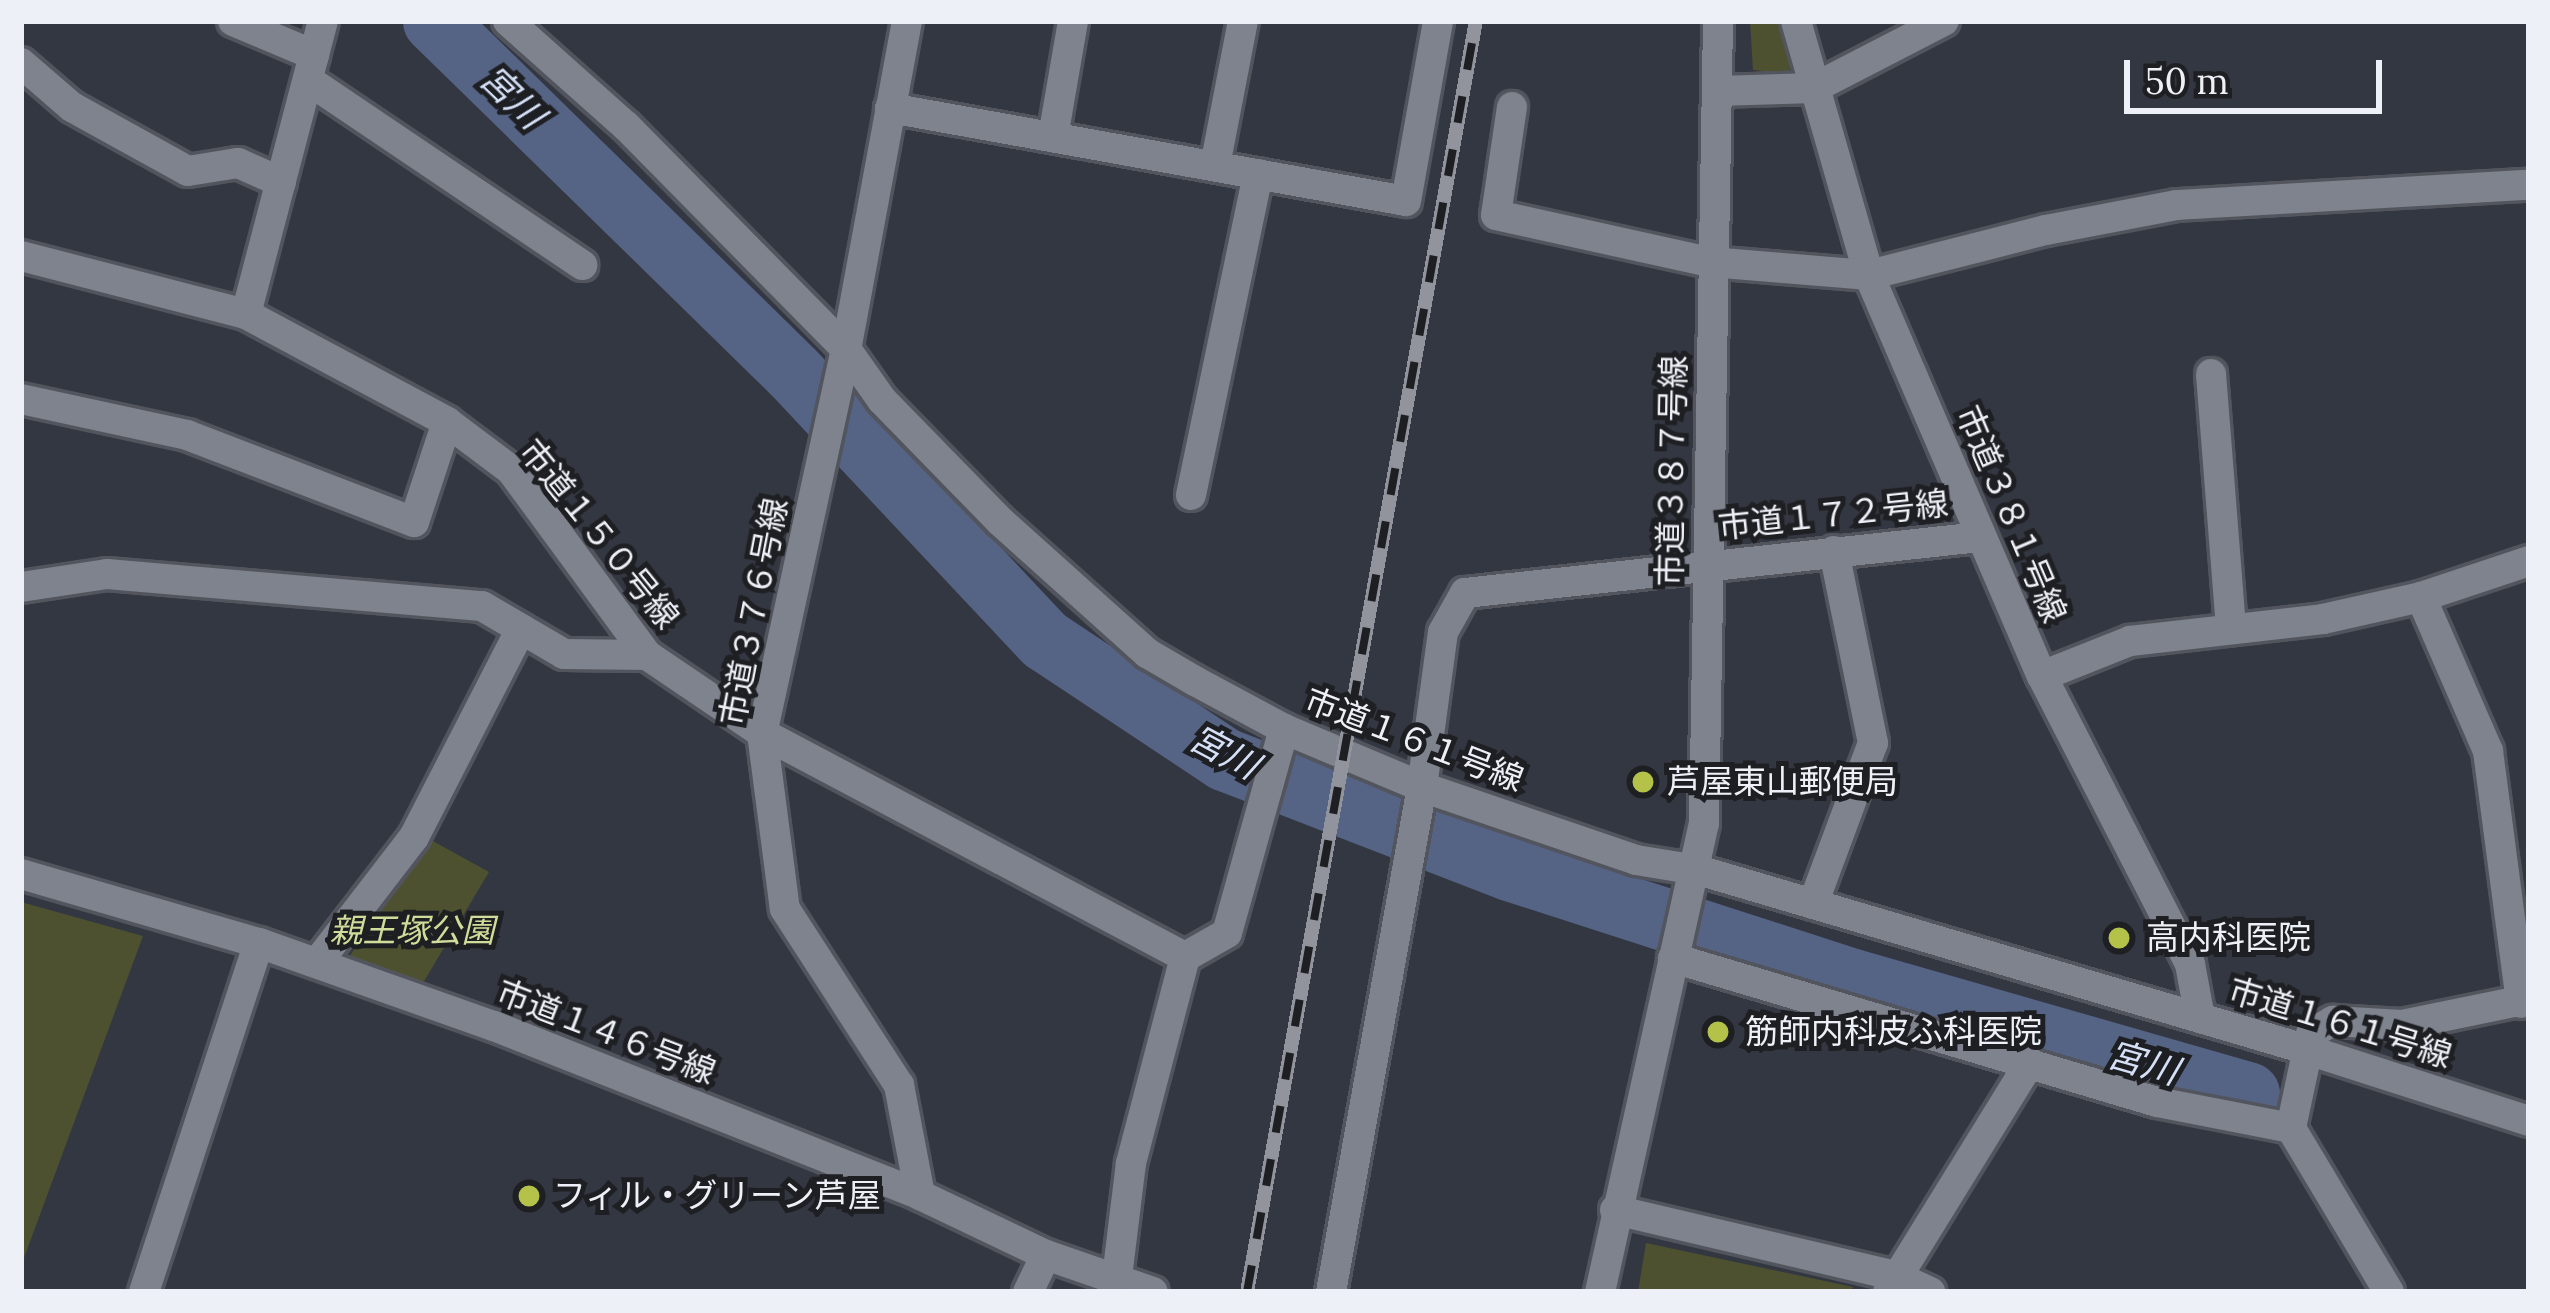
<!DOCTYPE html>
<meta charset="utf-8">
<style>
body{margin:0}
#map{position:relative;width:2550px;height:1313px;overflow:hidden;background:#333741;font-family:Lora,"Noto Sans JP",serif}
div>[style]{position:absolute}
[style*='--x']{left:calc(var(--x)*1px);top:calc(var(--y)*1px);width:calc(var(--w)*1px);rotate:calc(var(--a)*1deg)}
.green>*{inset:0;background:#4d5130}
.river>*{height:63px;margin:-31.5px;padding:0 31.5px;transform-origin:31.5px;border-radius:31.5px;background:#556385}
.roads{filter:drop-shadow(3px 0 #52555d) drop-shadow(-3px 0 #52555d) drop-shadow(0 3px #52555d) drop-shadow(0 -3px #52555d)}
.street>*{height:30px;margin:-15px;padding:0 15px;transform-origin:15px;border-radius:15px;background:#7e838e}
.secondary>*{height:30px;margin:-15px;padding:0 15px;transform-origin:15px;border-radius:15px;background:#7e838e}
.rail>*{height:14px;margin-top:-7px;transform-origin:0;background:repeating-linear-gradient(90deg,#1d1f23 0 27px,#91949c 0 54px);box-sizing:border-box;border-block:3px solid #91949c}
.dots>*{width:33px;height:33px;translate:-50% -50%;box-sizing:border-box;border:6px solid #1d1f23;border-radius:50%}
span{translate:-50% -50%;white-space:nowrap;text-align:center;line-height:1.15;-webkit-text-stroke:10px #1d1f23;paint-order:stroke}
.street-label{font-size:33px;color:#edf0f6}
.poi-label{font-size:33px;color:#edf0f6}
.left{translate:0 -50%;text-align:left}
.park-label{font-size:33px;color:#d2dc9a;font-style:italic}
.water-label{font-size:36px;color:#d6e1f8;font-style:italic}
.frame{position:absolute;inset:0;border:24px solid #edf0f6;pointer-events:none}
.scale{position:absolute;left:2124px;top:60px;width:258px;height:54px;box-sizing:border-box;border:6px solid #edf0f6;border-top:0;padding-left:15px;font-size:36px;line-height:42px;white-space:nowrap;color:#edf0f6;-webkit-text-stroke:9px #1d1f23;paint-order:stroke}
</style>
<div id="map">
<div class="green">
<i style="clip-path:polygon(1750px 21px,1781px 21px,1792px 65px,1788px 74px,1753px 70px)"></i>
<i style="clip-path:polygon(431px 840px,489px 872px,423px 983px,346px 961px)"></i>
<i style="clip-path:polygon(21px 902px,143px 936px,21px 1266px)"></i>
<i style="clip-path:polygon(1646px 1243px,1853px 1287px,1851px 1292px,1638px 1292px)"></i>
</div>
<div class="river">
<i style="--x:434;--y:21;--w:502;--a:44.35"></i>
<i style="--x:793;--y:372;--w:368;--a:46.8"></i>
<i style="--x:1045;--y:640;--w:215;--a:33.6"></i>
<i style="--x:1224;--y:759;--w:305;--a:21.1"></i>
<i style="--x:1509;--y:869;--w:361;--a:17.9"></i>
<i style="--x:1853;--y:980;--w:411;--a:16"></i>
</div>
<div class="roads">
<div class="street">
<i style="--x:233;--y:21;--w:88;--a:22.8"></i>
<i style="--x:907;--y:21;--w:334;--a:100.5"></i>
<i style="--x:846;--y:349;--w:393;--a:102.3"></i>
<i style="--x:762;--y:733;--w:177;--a:82.6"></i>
<i style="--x:785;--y:909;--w:210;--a:57.1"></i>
<i style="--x:899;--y:1085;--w:112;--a:79.2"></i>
<i style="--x:1796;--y:21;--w:264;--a:74"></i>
<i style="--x:1869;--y:275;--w:437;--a:66.7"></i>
<i style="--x:2042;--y:676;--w:324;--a:62.8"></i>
<i style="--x:2190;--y:964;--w:55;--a:79.5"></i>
<i style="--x:21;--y:63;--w:67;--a:40.8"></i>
<i style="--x:72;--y:107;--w:132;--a:28.9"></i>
<i style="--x:188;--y:171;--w:51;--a:-9.1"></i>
<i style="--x:238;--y:163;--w:47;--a:23.8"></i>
<i style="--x:308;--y:80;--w:331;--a:34"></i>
<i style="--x:1718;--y:91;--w:96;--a:-1.8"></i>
<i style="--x:1814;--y:88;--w:146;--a:-27.3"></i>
<i style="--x:1512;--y:107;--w:109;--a:98.4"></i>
<i style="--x:1496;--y:215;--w:219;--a:12.4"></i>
<i style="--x:1710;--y:262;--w:160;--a:4.7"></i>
<i style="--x:1869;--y:275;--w:183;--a:-14.3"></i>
<i style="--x:2046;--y:230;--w:133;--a:-10.8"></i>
<i style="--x:2177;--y:205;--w:353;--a:-3.3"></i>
<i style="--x:890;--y:108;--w:524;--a:10.22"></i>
<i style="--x:1406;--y:201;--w:183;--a:-79.9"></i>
<i style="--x:1053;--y:137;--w:118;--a:-80.2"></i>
<i style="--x:1215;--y:166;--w:148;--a:-79.1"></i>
<i style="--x:21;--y:256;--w:232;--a:14.5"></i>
<i style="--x:246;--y:314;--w:228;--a:28.2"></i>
<i style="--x:447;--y:422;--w:80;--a:36.9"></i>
<i style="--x:511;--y:470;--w:230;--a:53.7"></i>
<i style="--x:647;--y:655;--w:139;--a:34.1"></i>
<i style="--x:762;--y:733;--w:479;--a:27.9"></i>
<i style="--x:1185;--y:957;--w:48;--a:-29.7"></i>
<i style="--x:1227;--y:933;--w:212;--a:-74.4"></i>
<i style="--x:246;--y:314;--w:303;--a:-75.3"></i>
<i style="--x:2211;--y:374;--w:256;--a:85.5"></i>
<i style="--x:21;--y:399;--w:170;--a:12.2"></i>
<i style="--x:187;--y:435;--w:243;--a:21"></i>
<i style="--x:414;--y:522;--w:105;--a:-71.7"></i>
<i style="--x:1191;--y:495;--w:328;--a:-78.2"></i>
<i style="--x:21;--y:587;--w:87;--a:-8.6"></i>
<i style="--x:107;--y:574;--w:376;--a:4.9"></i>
<i style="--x:482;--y:606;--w:95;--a:30.3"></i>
<i style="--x:564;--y:654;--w:83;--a:0.7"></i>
<i style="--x:2421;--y:597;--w:168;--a:66.5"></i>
<i style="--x:2488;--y:751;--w:254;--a:82.5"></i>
<i style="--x:2042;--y:676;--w:95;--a:-21.7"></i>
<i style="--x:2130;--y:641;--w:194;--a:-6.5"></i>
<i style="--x:2323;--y:619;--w:100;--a:-12.7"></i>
<i style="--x:2421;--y:597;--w:114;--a:-18.4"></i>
<i style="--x:21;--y:874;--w:248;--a:16.2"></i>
<i style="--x:259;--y:943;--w:249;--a:19.5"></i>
<i style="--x:494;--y:1026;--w:458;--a:21.6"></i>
<i style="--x:920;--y:1195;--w:140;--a:25.5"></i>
<i style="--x:1046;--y:1255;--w:113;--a:19.1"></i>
<i style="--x:1813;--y:904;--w:172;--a:-69.6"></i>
<i style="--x:1873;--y:743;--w:196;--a:-101.5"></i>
<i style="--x:1673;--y:958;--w:505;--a:16.57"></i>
<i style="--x:2157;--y:1102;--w:136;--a:11"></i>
<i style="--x:317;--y:963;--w:159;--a:-52.4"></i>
<i style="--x:414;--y:837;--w:234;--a:-62.8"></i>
<i style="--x:1615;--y:1210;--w:289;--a:13.2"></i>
<i style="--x:1896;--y:1276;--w:38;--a:25"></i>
<i style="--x:1117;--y:1277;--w:115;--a:-83"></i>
<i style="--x:1131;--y:1163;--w:213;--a:-75.3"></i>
<i style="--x:144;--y:1292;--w:367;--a:-71.8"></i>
<i style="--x:1028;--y:1292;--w:41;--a:-64.1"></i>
<i style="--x:1331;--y:1292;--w:513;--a:-79.79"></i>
<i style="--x:1422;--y:787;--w:156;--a:-82.3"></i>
<i style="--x:1443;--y:632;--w:45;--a:-60.6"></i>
<i style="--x:1465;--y:593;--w:518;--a:-6.21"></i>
<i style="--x:1888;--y:1292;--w:270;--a:-58.3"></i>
<i style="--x:2389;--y:1292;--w:191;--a:-120.9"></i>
<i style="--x:2291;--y:1128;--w:96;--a:-78"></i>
<i style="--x:2311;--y:1034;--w:26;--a:-31"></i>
<i style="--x:2333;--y:1021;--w:69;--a:3.3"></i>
<i style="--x:2402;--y:1025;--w:130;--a:-11.6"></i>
</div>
<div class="secondary">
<i style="--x:508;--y:21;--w:158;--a:41.7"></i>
<i style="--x:626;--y:126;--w:313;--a:45.4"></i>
<i style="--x:846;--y:349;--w:62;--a:54.8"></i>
<i style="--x:882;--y:400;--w:169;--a:45.7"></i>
<i style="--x:1000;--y:521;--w:198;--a:41.9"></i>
<i style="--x:1147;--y:653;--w:56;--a:30.3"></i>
<i style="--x:1195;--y:681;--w:101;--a:28.3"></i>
<i style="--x:1284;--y:729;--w:150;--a:22.8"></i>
<i style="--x:1422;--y:787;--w:226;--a:18.8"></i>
<i style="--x:1636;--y:860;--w:63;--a:9.2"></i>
<i style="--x:1698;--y:870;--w:633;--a:16.43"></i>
<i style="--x:2305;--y:1049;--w:235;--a:17.8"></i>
<i style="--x:1600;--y:1292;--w:479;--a:-77.5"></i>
<i style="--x:1704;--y:824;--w:803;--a:-89"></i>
</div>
</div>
<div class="rail">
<i style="--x:1247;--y:1292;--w:1291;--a:-79.79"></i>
</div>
<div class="dots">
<i style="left:1643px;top:782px;background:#b4c24a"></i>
<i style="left:2119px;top:938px;background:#b4c24a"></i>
<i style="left:1718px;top:1032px;background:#b4c24a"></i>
<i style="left:529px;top:1196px;background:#b4c24a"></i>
</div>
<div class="street-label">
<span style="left:1672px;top:471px;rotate:-89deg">市道３８７号線</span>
<span style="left:2011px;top:514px;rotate:67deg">市道３８１号線</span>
<span style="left:1833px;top:515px;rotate:-6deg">市道１７２号線</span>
<span style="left:599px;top:534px;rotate:51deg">市道１５０号線</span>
<span style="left:754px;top:612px;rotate:-79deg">市道３７６号線</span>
<span style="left:1414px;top:740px;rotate:21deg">市道１６１号線</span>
<span style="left:2340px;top:1023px;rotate:17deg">市道１６１号線</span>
<span style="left:606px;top:1032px;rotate:21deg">市道１４６号線</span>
</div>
<div class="poi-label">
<span class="left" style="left:1667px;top:782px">芦屋東山郵便局</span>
<span class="left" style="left:2146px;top:938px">高内科医院</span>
<span class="left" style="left:1745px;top:1032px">筋師内科皮ふ科医院</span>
<span class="left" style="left:553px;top:1196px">フィル・グリーン芦屋</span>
</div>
<div class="park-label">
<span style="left:412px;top:931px">親王塚公園</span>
</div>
<div class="water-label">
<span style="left:512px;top:97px;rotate:44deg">宮川</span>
<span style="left:1224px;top:752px;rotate:28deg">宮川</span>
<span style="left:2143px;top:1063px;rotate:16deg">宮川</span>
</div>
<div class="frame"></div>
<div class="scale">50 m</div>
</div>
